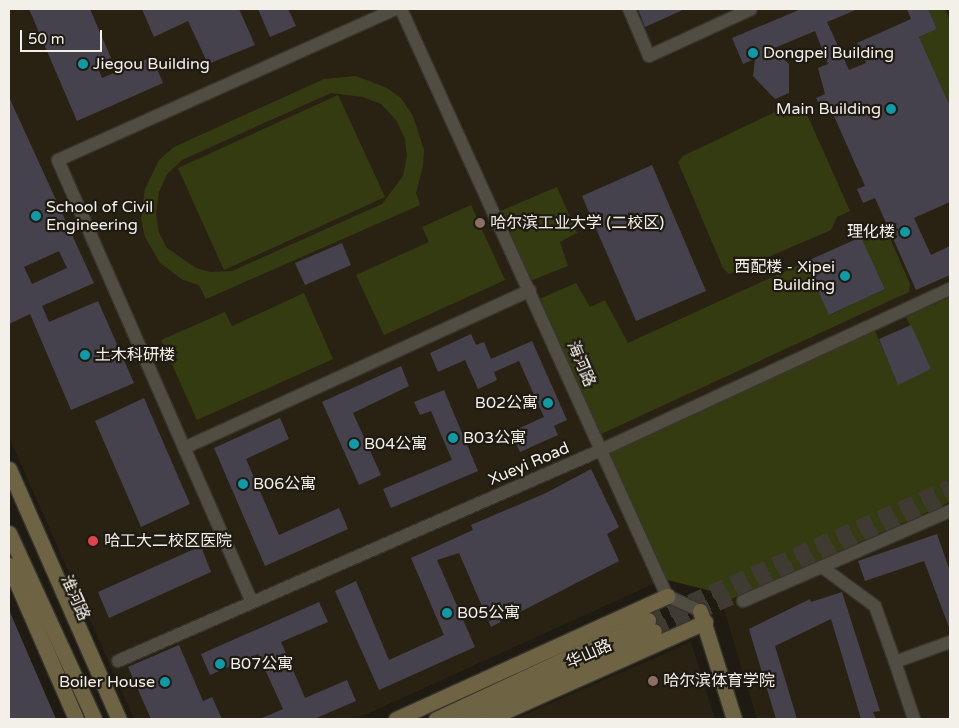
<!DOCTYPE html>
<meta charset="utf-8">
<style>
body{margin:0}
#map{position:relative;width:959px;height:728px;overflow:hidden;background:#1f1b12;font-family:"Varela Round","Noto Sans SC",sans-serif}
div>[style]{position:absolute}
[style*='--x']{left:calc(var(--x)*1px);top:calc(var(--y)*1px);width:calc(var(--w)*1px);rotate:calc(var(--a)*1deg)}
.built>*{inset:0;background:#292213}
.green>*{inset:0;background:#353b11}
.building>*{inset:0;background:#45424d}
.secondary-tunnel>*{height:15px;margin-top:-7.5px;transform-origin:0;background:repeating-linear-gradient(90deg,#3f3b32 0 15px,transparent 0 23px)}
.roads{filter:drop-shadow(1px 0 #383530) drop-shadow(-1px 0 #383530) drop-shadow(0 1px #383530) drop-shadow(0 -1px #383530)}
.street>*{height:12px;margin:-6px;padding:0 6px;transform-origin:6px;border-radius:6px;background:#514d42}
.secondary>*{height:15px;margin:-7.5px;padding:0 7.5px;transform-origin:7.5px;border-radius:7.5px;background:#6e6444}
.dots>*{width:14px;height:14px;translate:-50% -50%;box-sizing:border-box;border:2px solid #1f1b12;border-radius:50%}
span{translate:-50% -50%;white-space:nowrap;text-align:center;line-height:1.15;-webkit-text-stroke:4.5px #1f1b12;paint-order:stroke}
.poi-label{font-size:16px;color:#f3f0ea}
.left{translate:0 -50%;text-align:left}
.right{translate:-100% -50%;text-align:right}
.street-label{font-size:16px;color:#f3f0ea}
.frame{position:absolute;inset:0;border:10px solid #f3f0ea;pointer-events:none}
.scale{position:absolute;left:20px;top:30px;width:82px;height:22px;box-sizing:border-box;border:2px solid #f3f0ea;border-top:0;padding-left:6px;font-size:15px;line-height:18px;white-space:nowrap;color:#f3f0ea;-webkit-text-stroke:4px #1f1b12;paint-order:stroke}
</style>
<div id="map">
<div class="built">
<i style="clip-path:polygon(9px 9px,950px 9px,950px 719px,757px 719px,719px 593px,664px 579px,356px 719px,134px 719px,9px 437px)"></i>
<i style="clip-path:polygon(691px 642px,715px 719px,515px 719px)"></i>
</div>
<div class="green">
<i style="clip-path:polygon(928px 9px,945px 9px,950px 20px,950px 106px,919px 37px,937px 29px)"></i>
<i style="clip-path:polygon(evenodd,356px 76px,387px 88px,401px 98px,413px 116px,424px 150px,423px 166px,416px 193px,420px 205px,206px 299px,199px 285px,183px 280px,160px 263px,145px 237px,141px 218px,145px 189px,159px 160px,174px 147px,324px 79px,356px 76px,331px 93px,363px 97px,381px 104px,396px 120px,405px 139px,407px 156px,403px 176px,382px 204px,232px 271px,210px 272px,196px 268px,167px 248px,159px 233px,156px 215px,159px 192px,167px 174px,182px 160px,331px 93px)"></i>
<i style="clip-path:polygon(338px 95px,385px 197px,224px 270px,178px 168px)"></i>
<i style="clip-path:polygon(805px 110px,850px 211px,837px 217px,831px 230px,729px 274px,723px 268px,678px 162px,683px 156px,777px 111px,792px 116px)"></i>
<i style="clip-path:polygon(557px 187px,577px 233px,560px 242px,568px 266px,530px 281px,498px 212px)"></i>
<i style="clip-path:polygon(471px 205px,505px 280px,384px 335px,356px 275px,429px 242px,422px 227px)"></i>
<i style="clip-path:polygon(885px 227px,910px 284px,909px 292px,599px 435px,537px 300px,576px 283px,590px 307px,605px 300px,628px 343px,805px 262px,830px 315px,885px 289px,861px 237px)"></i>
<i style="clip-path:polygon(304px 293px,333px 359px,197px 420px,161px 340px,225px 312px,232px 326px)"></i>
<i style="clip-path:polygon(950px 297px,950px 502px,722px 603px,719px 593px,664px 579px,607px 451px,875px 331px,898px 384px,931px 369px,906px 317px)"></i>
</div>
<div class="building">
<i style="clip-path:polygon(29px 9px,90px 9px,111px 58px,97px 65px,102px 78px,152px 57px,163px 83px,77px 121px)"></i>
<i style="clip-path:polygon(142px 9px,239px 9px,255px 45px,208px 64px,188px 21px,154px 37px)"></i>
<i style="clip-path:polygon(258px 9px,288px 9px,296px 26px,270px 37px)"></i>
<i style="clip-path:polygon(638px 9px,685px 9px,645px 27px)"></i>
<i style="clip-path:polygon(801px 9px,858px 9px,827px 22px,849px 70px,866px 63px,857px 43px,911px 19px,907px 9px,928px 9px,937px 29px,919px 37px,950px 106px,950px 202px,914px 218px,931px 255px,950px 246px,950px 275px,916px 290px,875px 198px,863px 203px,857px 189px,865px 186px,830px 107px,822px 111px,816px 98px,825px 94px,818px 68px,828px 64px,815px 31px,772px 49px,789px 64px,789px 93px,775px 99px,753px 76px,755px 59px,743px 64px,732px 38px)"></i>
<i style="clip-path:polygon(evenodd,9px 97px,94px 283px,42px 306px,49px 322px,98px 301px,134px 383px,71px 410px,30px 314px,9px 324px,9px 97px,59px 251px,67px 268px,32px 284px,24px 267px,59px 251px)"></i>
<i style="clip-path:polygon(652px 165px,706px 291px,636px 321px,582px 196px)"></i>
<i style="clip-path:polygon(861px 237px,885px 289px,829px 315px,805px 262px)"></i>
<i style="clip-path:polygon(342px 243px,351px 265px,305px 285px,295px 263px)"></i>
<i style="clip-path:polygon(911px 325px,931px 369px,898px 385px,879px 339px)"></i>
<i style="clip-path:polygon(471px 334px,476px 345px,484px 342px,491px 359px,532px 341px,567px 420px,554px 426px,558px 435px,520px 452px,511px 432px,544px 417px,519px 361px,494px 372px,497px 380px,478px 389px,465px 360px,438px 372px,430px 353px)"></i>
<i style="clip-path:polygon(401px 366px,409px 386px,353px 413px,381px 475px,359px 485px,322px 402px)"></i>
<i style="clip-path:polygon(444px 390px,478px 471px,391px 508px,383px 489px,452px 460px,431px 411px,420px 415px,414px 402px)"></i>
<i style="clip-path:polygon(144px 398px,190px 504px,141px 527px,95px 421px)"></i>
<i style="clip-path:polygon(280px 418px,289px 439px,246px 459px,279px 535px,339px 508px,348px 529px,265px 566px,214px 448px)"></i>
<i style="clip-path:polygon(591px 469px,619px 527px,607px 534px,619px 561px,491px 627px,459px 553px,437px 560px,475px 647px,379px 690px,335px 591px,356px 581px,389px 660px,444px 635px,411px 558px,473px 530px,471px 525px,546px 493px)"></i>
<i style="clip-path:polygon(937px 534px,950px 571px,949px 627px,924px 561px,865px 581px,858px 561px)"></i>
<i style="clip-path:polygon(201px 546px,211px 572px,109px 618px,98px 592px)"></i>
<i style="clip-path:polygon(842px 592px,880px 711px,873px 712px,876px 719px,861px 719px,831px 619px,775px 646px,797px 719px,776px 719px,749px 629px,810px 599px,811px 602px)"></i>
<i style="clip-path:polygon(319px 602px,328px 622px,281px 642px,305px 698px,347px 680px,356px 701px,314px 719px,260px 719px,283px 709px,258px 654px,210px 675px,201px 654px)"></i>
<i style="clip-path:polygon(9px 610px,56px 719px,9px 719px)"></i>
<i style="clip-path:polygon(179px 645px,203px 701px,212px 697px,222px 719px,151px 719px,128px 667px)"></i>
</div>
<div class="secondary-tunnel">
<i style="--x:648;--y:620;--w:330;--a:-23.8"></i>
<i style="--x:654;--y:631;--w:323;--a:-23.7"></i>
</div>
<div class="roads">
<div class="street">
<i style="--x:401;--y:9;--w:644;--a:65.62"></i>
<i style="--x:667;--y:596;--w:36;--a:24"></i>
<i style="--x:629;--y:9;--w:51;--a:66.9"></i>
<i style="--x:649;--y:56;--w:112;--a:-24.7"></i>
<i style="--x:184;--y:448;--w:380;--a:-24.5"></i>
<i style="--x:822;--y:567;--w:66;--a:36.3"></i>
<i style="--x:875;--y:606;--w:59;--a:70.3"></i>
<i style="--x:251;--y:600;--w:480;--a:-113.7"></i>
<i style="--x:58;--y:160;--w:369;--a:-24.1"></i>
<i style="--x:743;--y:601;--w:226;--a:-23.5"></i>
<i style="--x:118;--y:661;--w:525;--a:-23.59"></i>
<i style="--x:599;--y:451;--w:387;--a:-24.8"></i>
<i style="--x:914;--y:719;--w:60;--a:-108.4"></i>
<i style="--x:895;--y:662;--w:59;--a:-20"></i>
</div>
<div class="secondary">
<i style="--x:9;--y:469;--w:273;--a:66.3"></i>
<i style="--x:9;--y:533;--w:205;--a:65.4"></i>
<i style="--x:9;--y:565;--w:168;--a:66.5"></i>
<i style="--x:700;--y:611;--w:113;--a:72.5"></i>
<i style="--x:396;--y:719;--w:298;--a:-24.4"></i>
<i style="--x:436;--y:719;--w:234;--a:-25"></i>
<i style="--x:462;--y:719;--w:211;--a:-24.6"></i>
<i style="--x:488;--y:719;--w:238;--a:-24.1"></i>
</div>
</div>
<div class="dots">
<i style="left:753px;top:53px;background:#0f9aa8"></i>
<i style="left:83px;top:64px;background:#0f9aa8"></i>
<i style="left:891px;top:109px;background:#0f9aa8"></i>
<i style="left:36px;top:216px;background:#0f9aa8"></i>
<i style="left:480px;top:223px;background:#8d6e63"></i>
<i style="left:905px;top:232px;background:#0f9aa8"></i>
<i style="left:845px;top:276px;background:#0f9aa8"></i>
<i style="left:85px;top:355px;background:#0f9aa8"></i>
<i style="left:548px;top:403px;background:#0f9aa8"></i>
<i style="left:453px;top:438px;background:#0f9aa8"></i>
<i style="left:354px;top:444px;background:#0f9aa8"></i>
<i style="left:243px;top:484px;background:#0f9aa8"></i>
<i style="left:93px;top:541px;background:#e0444e"></i>
<i style="left:447px;top:613px;background:#0f9aa8"></i>
<i style="left:220px;top:664px;background:#0f9aa8"></i>
<i style="left:653px;top:681px;background:#8d6e63"></i>
<i style="left:165px;top:682px;background:#0f9aa8"></i>
</div>
<div class="poi-label">
<span class="left" style="left:763px;top:53px">Dongpei Building</span>
<span class="left" style="left:93px;top:64px">Jiegou Building</span>
<span class="right" style="left:881px;top:109px">Main Building</span>
<span class="left" style="left:46px;top:216px">School of Civil<br>Engineering</span>
<span class="left" style="left:490px;top:223px">哈尔滨工业大学 (二校区)</span>
<span class="right" style="left:895px;top:232px">理化楼</span>
<span class="right" style="left:835px;top:276px">西配楼 - Xipei<br>Building</span>
<span class="left" style="left:95px;top:355px">土木科研楼</span>
<span class="right" style="left:538px;top:403px">B02公寓</span>
<span class="left" style="left:463px;top:438px">B03公寓</span>
<span class="left" style="left:364px;top:444px">B04公寓</span>
<span class="left" style="left:253px;top:484px">B06公寓</span>
<span class="left" style="left:104px;top:541px">哈工大二校区医院</span>
<span class="left" style="left:457px;top:613px">B05公寓</span>
<span class="left" style="left:230px;top:664px">B07公寓</span>
<span class="left" style="left:663px;top:681px">哈尔滨体育学院</span>
<span class="right" style="left:155px;top:682px">Boiler House</span>
</div>
<div class="street-label">
<span style="left:581px;top:364px;rotate:67deg">海河路</span>
<span style="left:529px;top:464px;rotate:-23deg">Xueyi Road</span>
<span style="left:75px;top:598px;rotate:66deg">淮河路</span>
<span style="left:589px;top:654px;rotate:-24deg">华山路</span>
</div>
<div class="frame"></div>
<div class="scale">50 m</div>
</div>
